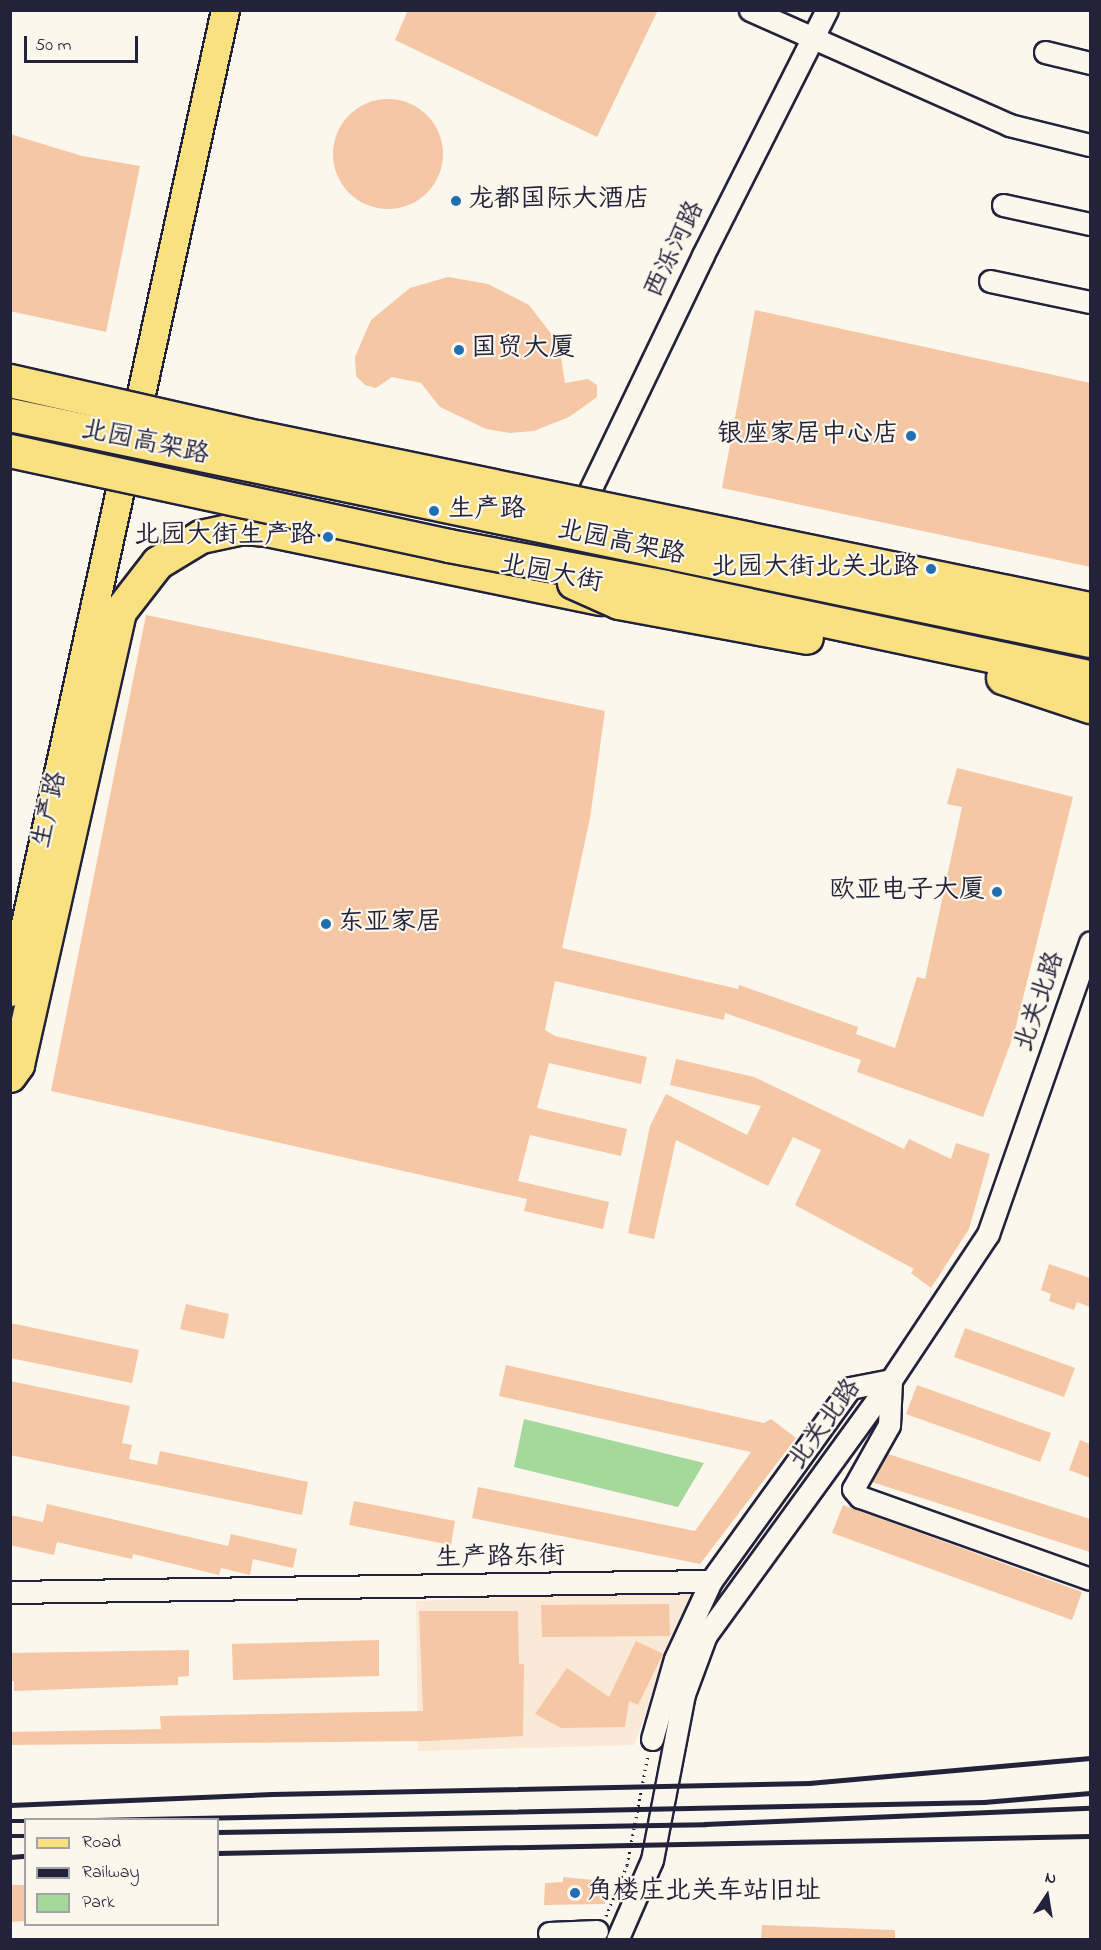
<!DOCTYPE html>
<meta charset="utf-8">
<style>
body{margin:0}
#map{position:relative;width:1101px;height:1950px;overflow:hidden;background:#fbf7ec;font-family:"Indie Flower","LXGW WenKai TC",sans-serif}
div>[style]{position:absolute}
[style*='--x']{left:calc(var(--x)*1px);top:calc(var(--y)*1px);width:calc(var(--w)*1px);rotate:calc(var(--a)*1deg)}
.built>*{inset:0;background:#f9e9d6}
.green>*{inset:0;background:#a5d89b}
.building>*{inset:0;background:#f5c7a4}
.round{border-radius:50%}
.path>*{height:3px;margin-top:-1.5px;transform-origin:0;background:repeating-linear-gradient(90deg,#22223b 0 1.5px,transparent 0 6px)}
.roads{filter:drop-shadow(2px 0 #22223b) drop-shadow(-2px 0 #22223b) drop-shadow(0 2px #22223b) drop-shadow(0 -2px #22223b)}
.minor>*{height:21px;margin:-10.5px;padding:0 10.5px;transform-origin:10.5px;border-radius:10.5px;background:#fbf7ec}
.major>*{height:27px;margin:-13.5px;padding:0 13.5px;transform-origin:13.5px;border-radius:13.5px;background:#f9e181}
.highway>*{height:32px;margin:-16px;padding:0 16px;transform-origin:16px;border-radius:16px;background:#f9e181}
.rail>*{height:4.5px;margin:-2.25px;padding:0 2.25px;transform-origin:2.25px;border-radius:2.25px;background:#22223b}
.bridges{filter:drop-shadow(2px 0 #22223b) drop-shadow(-2px 0 #22223b) drop-shadow(0 2px #22223b) drop-shadow(0 -2px #22223b)}
.highway-bridge>*{height:32px;margin:-16px;padding:0 16px;transform-origin:16px;border-radius:16px;background:#f9e181}
.dots>*{width:16px;height:16px;translate:-50% -50%;box-sizing:border-box;border:3px solid #fbf7ec;border-radius:50%}
span{translate:-50% -50%;white-space:nowrap;text-align:center;line-height:1.15;-webkit-text-stroke:4.5px #fbf7ec;paint-order:stroke}
.poi-label{font-size:26px;color:#22223b}
.left{translate:0 -50%;text-align:left}
.right{translate:-100% -50%;text-align:right}
.street-label{font-size:26px;color:#22223b}
.frame{position:absolute;inset:0;border:12px solid #22223b;pointer-events:none}
.legend{position:absolute;left:24px;top:1818px;width:195px;height:108px;box-sizing:border-box;background:#fbf7ec;border:2px solid #a4a2a5;margin:0;padding:8px 10px;list-style:none;font-size:18px;color:#22223b}
.legend li{display:flex;align-items:center;gap:12px;height:30px}
.legend b{width:30px;border:2px solid #a4a2a5}
.north{position:absolute;left:1017px;top:1866px;width:60px;height:60px;-webkit-text-stroke:4px #fbf7ec;paint-order:stroke;rotate:12deg;font-size:16px;font-weight:700;line-height:24px;text-align:center;color:#22223b}
.north::after{content:'';display:block;margin:auto;width:21px;height:27px;background:#22223b;clip-path:polygon(50% 0,100% 100%,50% 72%,0 100%)}
.scale{position:absolute;left:24px;top:36px;width:114px;height:27px;box-sizing:border-box;border:3px solid #22223b;border-top:0;padding-left:8px;font-size:18px;line-height:21px;white-space:nowrap;color:#22223b;-webkit-text-stroke:4px #fbf7ec;paint-order:stroke}
</style>
<div id="map">
<div class="built">
<i style="clip-path:polygon(699px 1588px,684px 1613px,634px 1745px,418px 1751px,416px 1601px)"></i>
</div>
<div class="green">
<i style="clip-path:polygon(524px 1419px,704px 1463px,678px 1507px,514px 1467px)"></i>
</div>
<div class="building">
<i style="clip-path:polygon(408px 10px,658px 10px,597px 137px,395px 40px)"></i>
<i class="round" style="left:333px;top:99px;width:110px;height:110px"></i>
<i style="clip-path:polygon(10px 134px,82px 156px,140px 166px,106px 332px,10px 311px)"></i>
<i style="clip-path:polygon(448px 277px,488px 284px,529px 305px,559px 344px,565px 383px,588px 379px,597px 385px,597px 397px,569px 417px,534px 431px,510px 433px,486px 429px,440px 407px,421px 383px,392px 377px,376px 388px,365px 385px,356px 376px,355px 357px,371px 320px,410px 288px)"></i>
<i style="clip-path:polygon(755px 310px,1090px 383px,1090px 567px,722px 488px)"></i>
<i style="clip-path:polygon(146px 615px,605px 711px,590px 818px,562px 948px,738px 989px,739px 985px,858px 1027px,856px 1034px,895px 1048px,917px 977px,925px 979px,962px 807px,947px 804px,957px 768px,1073px 797px,1014px 1034px,983px 1117px,857px 1072px,861px 1060px,725px 1013px,724px 1020px,555px 981px,545px 1030px,555px 1036px,647px 1057px,641px 1084px,549px 1063px,537px 1108px,627px 1129px,621px 1156px,530px 1135px,518px 1181px,609px 1202px,603px 1229px,524px 1211px,527px 1199px,51px 1091px)"></i>
<i style="clip-path:polygon(676px 1059px,754px 1077px,904px 1149px,909px 1139px,951px 1159px,956px 1143px,990px 1154px,969px 1229px,931px 1288px,911px 1273px,914px 1269px,795px 1205px,821px 1150px,793px 1137px,768px 1186px,676px 1140px,654px 1239px,628px 1233px,650px 1126px,666px 1094px,747px 1135px,761px 1106px,670px 1085px)"></i>
<i style="clip-path:polygon(1049px 1264px,1090px 1278px,1090px 1307px,1077px 1302px,1074px 1310px,1049px 1301px,1051px 1294px,1041px 1290px)"></i>
<i style="clip-path:polygon(186px 1304px,229px 1314px,224px 1339px,180px 1329px)"></i>
<i style="clip-path:polygon(10px 1323px,139px 1350px,132px 1383px,10px 1358px)"></i>
<i style="clip-path:polygon(965px 1328px,1075px 1368px,1064px 1397px,954px 1357px)"></i>
<i style="clip-path:polygon(506px 1365px,764px 1423px,771px 1419px,796px 1438px,700px 1564px,472px 1518px,478px 1487px,695px 1531px,751px 1452px,499px 1396px)"></i>
<i style="clip-path:polygon(10px 1381px,130px 1406px,122px 1443px,132px 1445px,129px 1459px,157px 1465px,160px 1451px,308px 1482px,302px 1515px,10px 1455px)"></i>
<i style="clip-path:polygon(917px 1385px,1051px 1433px,1040px 1462px,906px 1414px)"></i>
<i style="clip-path:polygon(1080px 1440px,1090px 1444px,1090px 1478px,1069px 1470px)"></i>
<i style="clip-path:polygon(888px 1454px,1090px 1519px,1090px 1552px,872px 1482px)"></i>
<i style="clip-path:polygon(354px 1501px,455px 1521px,451px 1545px,349px 1525px)"></i>
<i style="clip-path:polygon(47px 1504px,228px 1546px,231px 1534px,297px 1549px,293px 1568px,253px 1559px,250px 1575px,221px 1568px,219px 1575px,133px 1554px,132px 1559px,57px 1542px,54px 1555px,10px 1545px,10px 1515px,43px 1522px)"></i>
<i style="clip-path:polygon(843px 1505px,1082px 1592px,1072px 1620px,832px 1533px)"></i>
<i style="clip-path:polygon(669px 1604px,670px 1636px,542px 1637px,541px 1605px)"></i>
<i style="clip-path:polygon(419px 1611px,518px 1611px,519px 1664px,524px 1664px,523px 1736px,427px 1741px,10px 1745px,10px 1732px,161px 1729px,160px 1716px,423px 1711px)"></i>
<i style="clip-path:polygon(379px 1640px,379px 1676px,233px 1680px,232px 1644px)"></i>
<i style="clip-path:polygon(636px 1641px,663px 1654px,638px 1705px,629px 1701px,625px 1727px,561px 1728px,535px 1714px,567px 1668px,609px 1697px)"></i>
<i style="clip-path:polygon(189px 1650px,189px 1676px,178px 1677px,178px 1685px,14px 1691px,14px 1681px,10px 1682px,10px 1653px)"></i>
<i style="clip-path:polygon(563px 1877px,604px 1881px,605px 1904px,544px 1905px,545px 1883px,563px 1882px)"></i>
<i style="clip-path:polygon(10px 1885px,26px 1885px,26px 1921px,10px 1922px)"></i>
<i style="clip-path:polygon(762px 1925px,895px 1930px,895px 1940px,761px 1940px)"></i>
</div>
<div class="path">
<i style="--x:606;--y:1916;--w:55;--a:-67.6"></i>
<i style="--x:627;--y:1865;--w:112;--a:-79.2"></i>
</div>
<div class="roads">
<div class="minor">
<i style="--x:750;--y:10;--w:283;--a:23.9"></i>
<i style="--x:1009;--y:125;--w:83;--a:13.9"></i>
<i style="--x:1045;--y:52;--w:46;--a:13.7"></i>
<i style="--x:1003;--y:205;--w:89;--a:12.3"></i>
<i style="--x:990;--y:281;--w:102;--a:11.9"></i>
<i style="--x:578;--y:515;--w:288;--a:-64.3"></i>
<i style="--x:703;--y:255;--w:275;--a:-63.2"></i>
<i style="--x:10;--y:1592;--w:701;--a:-0.9"></i>
<i style="--x:711;--y:1581;--w:238;--a:-54.2"></i>
<i style="--x:850;--y:1388;--w:42;--a:-11"></i>
<i style="--x:891;--y:1380;--w:45;--a:92.5"></i>
<i style="--x:889;--y:1425;--w:73;--a:119.4"></i>
<i style="--x:853;--y:1489;--w:11;--a:49"></i>
<i style="--x:860;--y:1497;--w:244;--a:19.6"></i>
<i style="--x:652;--y:1739;--w:83;--a:-74"></i>
<i style="--x:675;--y:1659;--w:86;--a:-65.2"></i>
<i style="--x:549;--y:1933;--w:48;--a:-2.4"></i>
<i style="--x:617;--y:1940;--w:87;--a:-66.4"></i>
<i style="--x:652;--y:1860;--w:169;--a:-79.1"></i>
<i style="--x:684;--y:1694;--w:63;--a:-69.6"></i>
<i style="--x:706;--y:1635;--w:315;--a:-54"></i>
<i style="--x:891;--y:1380;--w:175;--a:-56.4"></i>
<i style="--x:988;--y:1234;--w:309;--a:-70.7"></i>
</div>
<div class="major">
<i style="--x:10;--y:992;--w:1005;--a:-77.65"></i>
</div>
<div class="highway">
<i style="--x:10;--y:1076;--w:14;--a:-54"></i>
<i style="--x:18;--y:1065;--w:464;--a:-77.3"></i>
<i style="--x:120;--y:612;--w:62;--a:-52.2"></i>
<i style="--x:158;--y:563;--w:50;--a:-31.2"></i>
<i style="--x:201;--y:537;--w:43;--a:-12.1"></i>
<i style="--x:243;--y:528;--w:24;--a:5"></i>
<i style="--x:267;--y:530;--w:341;--a:11.7"></i>
</div>
</div>
<div class="rail">
<i style="--x:10;--y:1805;--w:262;--a:-2.4"></i>
<i style="--x:272;--y:1794;--w:537;--a:-1.17"></i>
<i style="--x:809;--y:1783;--w:282;--a:-5.1"></i>
<i style="--x:94;--y:1820;--w:890;--a:-1.16"></i>
<i style="--x:984;--y:1802;--w:106;--a:-4.9"></i>
<i style="--x:10;--y:1821;--w:16;--a:0"></i>
<i style="--x:218;--y:1832;--w:487;--a:-0.9"></i>
<i style="--x:705;--y:1824;--w:385;--a:-2.4"></i>
<i style="--x:10;--y:1836;--w:16;--a:0"></i>
<i style="--x:218;--y:1853;--w:872;--a:-1.12"></i>
<i style="--x:10;--y:1857;--w:16;--a:-4"></i>
</div>
<div class="bridges">
<div class="highway-bridge">
<i style="--x:10;--y:381;--w:253;--a:12.8"></i>
<i style="--x:257;--y:437;--w:851;--a:11.67"></i>
<i style="--x:10;--y:415;--w:1103;--a:11.82"></i>
<i style="--x:10;--y:451;--w:449;--a:12.2"></i>
<i style="--x:449;--y:546;--w:220;--a:10.7"></i>
<i style="--x:665;--y:587;--w:434;--a:12"></i>
<i style="--x:574;--y:583;--w:49;--a:24"></i>
<i style="--x:619;--y:603;--w:191;--a:10.5"></i>
<i style="--x:1003;--y:678;--w:92;--a:18.4"></i>
</div>
</div>
<div class="dots">
<i style="left:456px;top:201px;background:#1f6fb2"></i>
<i style="left:459px;top:350px;background:#1f6fb2"></i>
<i style="left:911px;top:436px;background:#1f6fb2"></i>
<i style="left:434px;top:511px;background:#1f6fb2"></i>
<i style="left:328px;top:537px;background:#1f6fb2"></i>
<i style="left:931px;top:569px;background:#1f6fb2"></i>
<i style="left:997px;top:892px;background:#1f6fb2"></i>
<i style="left:326px;top:924px;background:#1f6fb2"></i>
<i style="left:575px;top:1893px;background:#1f6fb2"></i>
</div>
<div class="poi-label">
<span class="left" style="left:468px;top:201px">龙都国际大酒店</span>
<span class="left" style="left:471px;top:350px">国贸大厦</span>
<span class="right" style="left:899px;top:436px">银座家居中心店</span>
<span class="left" style="left:448px;top:511px">生产路</span>
<span class="right" style="left:316px;top:537px">北园大街生产路</span>
<span class="right" style="left:919px;top:569px">北园大街北关北路</span>
<span class="right" style="left:985px;top:892px">欧亚电子大厦</span>
<span class="left" style="left:338px;top:924px">东亚家居</span>
<span class="left" style="left:587px;top:1893px">角楼庄北关车站旧址</span>
</div>
<div class="street-label">
<span style="left:676px;top:250px;rotate:-64deg">西泺河路</span>
<span style="left:145px;top:444px;rotate:12deg">北园高架路</span>
<span style="left:621px;top:544px;rotate:12deg">北园高架路</span>
<span style="left:551px;top:575px;rotate:11deg">北园大街</span>
<span style="left:51px;top:810px;rotate:-77deg">生产路</span>
<span style="left:1041px;top:1002px;rotate:-71deg">北关北路</span>
<span style="left:826px;top:1425px;rotate:-54deg">北关北路</span>
<span style="left:500px;top:1559px;rotate:-1deg">生产路东街</span>
</div>
<div class="frame"></div>
<ul class="legend">
<li><b style="height:8px;background:#f9e181"></b>Road</li>
<li><b style="height:8px;background:#22223b"></b>Railway</li>
<li><b style="height:16px;background:#a5d89b"></b>Park</li>
</ul>
<div class="north">N</div>
<div class="scale">50 m</div>
</div>
